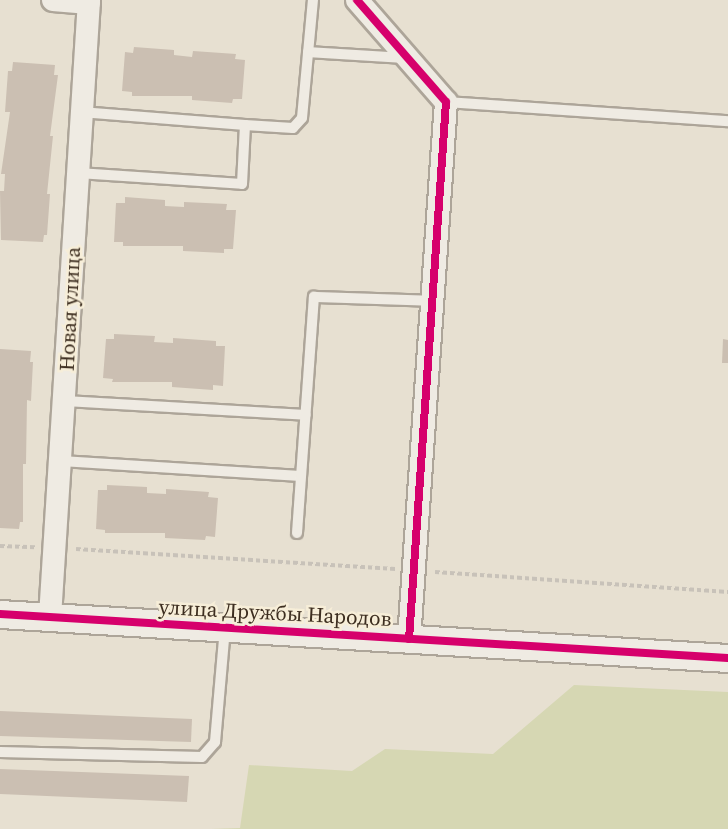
<!DOCTYPE html>
<meta charset="utf-8">
<style>
body{margin:0}
#map{position:relative;width:728px;height:829px;overflow:hidden;background:#e7e0d1;font-family:"Source Serif 4",serif}
div>[style]{position:absolute}
[style*='--x']{left:calc(var(--x)*1px);top:calc(var(--y)*1px);width:calc(var(--w)*1px);rotate:calc(var(--a)*1deg)}
.green>*{inset:0;background:#d6d7b3}
.building>*{inset:0;background:#cbbfb2}
.path>*{height:4px;margin-top:-2px;transform-origin:0;background:repeating-linear-gradient(90deg,#c8c2b9 0 4.5px,transparent 0 7.5px)}
.roads{filter:drop-shadow(2px 0 #ada599) drop-shadow(-2px 0 #ada599) drop-shadow(0 2px #ada599) drop-shadow(0 -2px #ada599)}
.service>*{height:10px;margin:-5px;padding:0 5px;transform-origin:5px;border-radius:5px;background:#efebe3}
.minor>*{height:22px;margin:-11px;padding:0 11px;transform-origin:11px;border-radius:11px;background:#efebe3}
.tertiary>*{height:27px;margin:-13.5px;padding:0 13.5px;transform-origin:13.5px;border-radius:13.5px;background:#efebe3}
.cycleway>*{height:8px;margin:-4px;padding:0 4px;transform-origin:4px;border-radius:4px;background:#d6006c}
span{translate:-50% -50%;white-space:nowrap;text-align:center;line-height:1.15;-webkit-text-stroke:5px #f7eed8;paint-order:stroke}
.street-label{font-size:21px;color:#3d2e20}
</style>
<div id="map">
<div class="green">
<i style="clip-path:polygon(574px 685px,728px 692px,728px 829px,211px 829px,240px 828px,249px 765px,352px 771px,385px 749px,493px 754px)"></i>
</div>
<div class="building">
<i style="clip-path:polygon(134px 47px,174px 50px,174px 55px,192px 57px,193px 51px,236px 54px,235px 59px,245px 60px,242px 99px,233px 99px,232px 103px,192px 100px,192px 96px,132px 96px,132px 92px,122px 91px,125px 52px,133px 53px)"></i>
<i style="clip-path:polygon(13px 62px,55px 65px,54px 75px,58px 75px,50px 136px,53px 136px,47px 194px,50px 194px,47px 235px,44px 235px,43px 242px,1px 240px,0 191px,4px 191px,5px 174px,1px 174px,10px 112px,5px 112px,8px 71px,12px 71px)"></i>
<i style="clip-path:polygon(125px 197px,165px 200px,165px 206px,184px 207px,184px 202px,227px 204px,226px 210px,236px 210px,233px 249px,224px 249px,224px 253px,183px 251px,183px 246px,123px 246px,123px 242px,114px 242px,116px 203px,125px 203px)"></i>
<i style="clip-path:polygon(114px 334px,155px 336px,154px 342px,173px 343px,173px 338px,216px 341px,216px 346px,225px 346px,223px 386px,213px 385px,213px 390px,172px 387px,172px 382px,112px 382px,113px 379px,103px 378px,106px 339px,114px 339px)"></i>
<i style="clip-path:polygon(723px 339px,728px 340px,728px 363px,722px 363px)"></i>
<i style="clip-path:polygon(0 349px,31px 351px,30px 362px,33px 362px,31px 401px,27px 400px,26px 464px,23px 464px,23px 522px,20px 522px,19px 529px,0 528px)"></i>
<i style="clip-path:polygon(107px 485px,147px 487px,147px 493px,166px 494px,166px 489px,209px 492px,208px 497px,218px 498px,215px 537px,206px 536px,205px 540px,165px 538px,165px 533px,105px 533px,105px 530px,96px 529px,98px 490px,107px 490px)"></i>
<i style="clip-path:polygon(0 711px,192px 719px,191px 742px,0 736px)"></i>
<i style="clip-path:polygon(0 769px,189px 776px,187px 802px,0 794px)"></i>
</div>
<div class="path">
<i style="--x:0;--y:546;--w:35;--a:2"></i>
<i style="--x:76;--y:549;--w:320;--a:3.6"></i>
<i style="--x:435;--y:572;--w:294;--a:3.9"></i>
</div>
<div class="roads">
<div class="service">
<i style="--x:308;--y:52;--w:96;--a:3.6"></i>
<i style="--x:446;--y:102;--w:283;--a:3.9"></i>
<i style="--x:245;--y:125;--w:48;--a:3.6"></i>
<i style="--x:293;--y:128;--w:13;--a:-48"></i>
<i style="--x:302;--y:118;--w:119;--a:-84.7"></i>
<i style="--x:78;--y:173;--w:164;--a:3.8"></i>
<i style="--x:242;--y:184;--w:59;--a:-87.1"></i>
<i style="--x:245;--y:125;--w:165;--a:-175.5"></i>
<i style="--x:65;--y:401;--w:241;--a:3.3"></i>
<i style="--x:61;--y:461;--w:240;--a:3.6"></i>
<i style="--x:297;--y:533;--w:237;--a:-85.9"></i>
<i style="--x:314;--y:297;--w:118;--a:1.9"></i>
<i style="--x:0;--y:752;--w:202;--a:1.4"></i>
<i style="--x:202;--y:757;--w:20;--a:-49"></i>
<i style="--x:215;--y:742;--w:114;--a:-85"></i>
</div>
<div class="minor">
<i style="--x:53;--y:0;--w:36;--a:5"></i>
<i style="--x:357;--y:0;--w:135;--a:48.9"></i>
<i style="--x:446;--y:102;--w:538;--a:93.94"></i>
<i style="--x:50;--y:617;--w:618;--a:-86.38"></i>
</div>
<div class="tertiary">
<i style="--x:0;--y:614;--w:729;--a:3.46"></i>
</div>
</div>
<div class="cycleway">
<i style="--x:357;--y:0;--w:135;--a:48.9"></i>
<i style="--x:446;--y:102;--w:538;--a:93.94"></i>
<i style="--x:0;--y:614;--w:729;--a:3.46"></i>
</div>
<div class="street-label">
<span style="left:70px;top:309px;rotate:-87deg">Новая улица</span>
<span style="left:275px;top:613px;rotate:3deg">улица Дружбы Народов</span>
</div>
</div>
